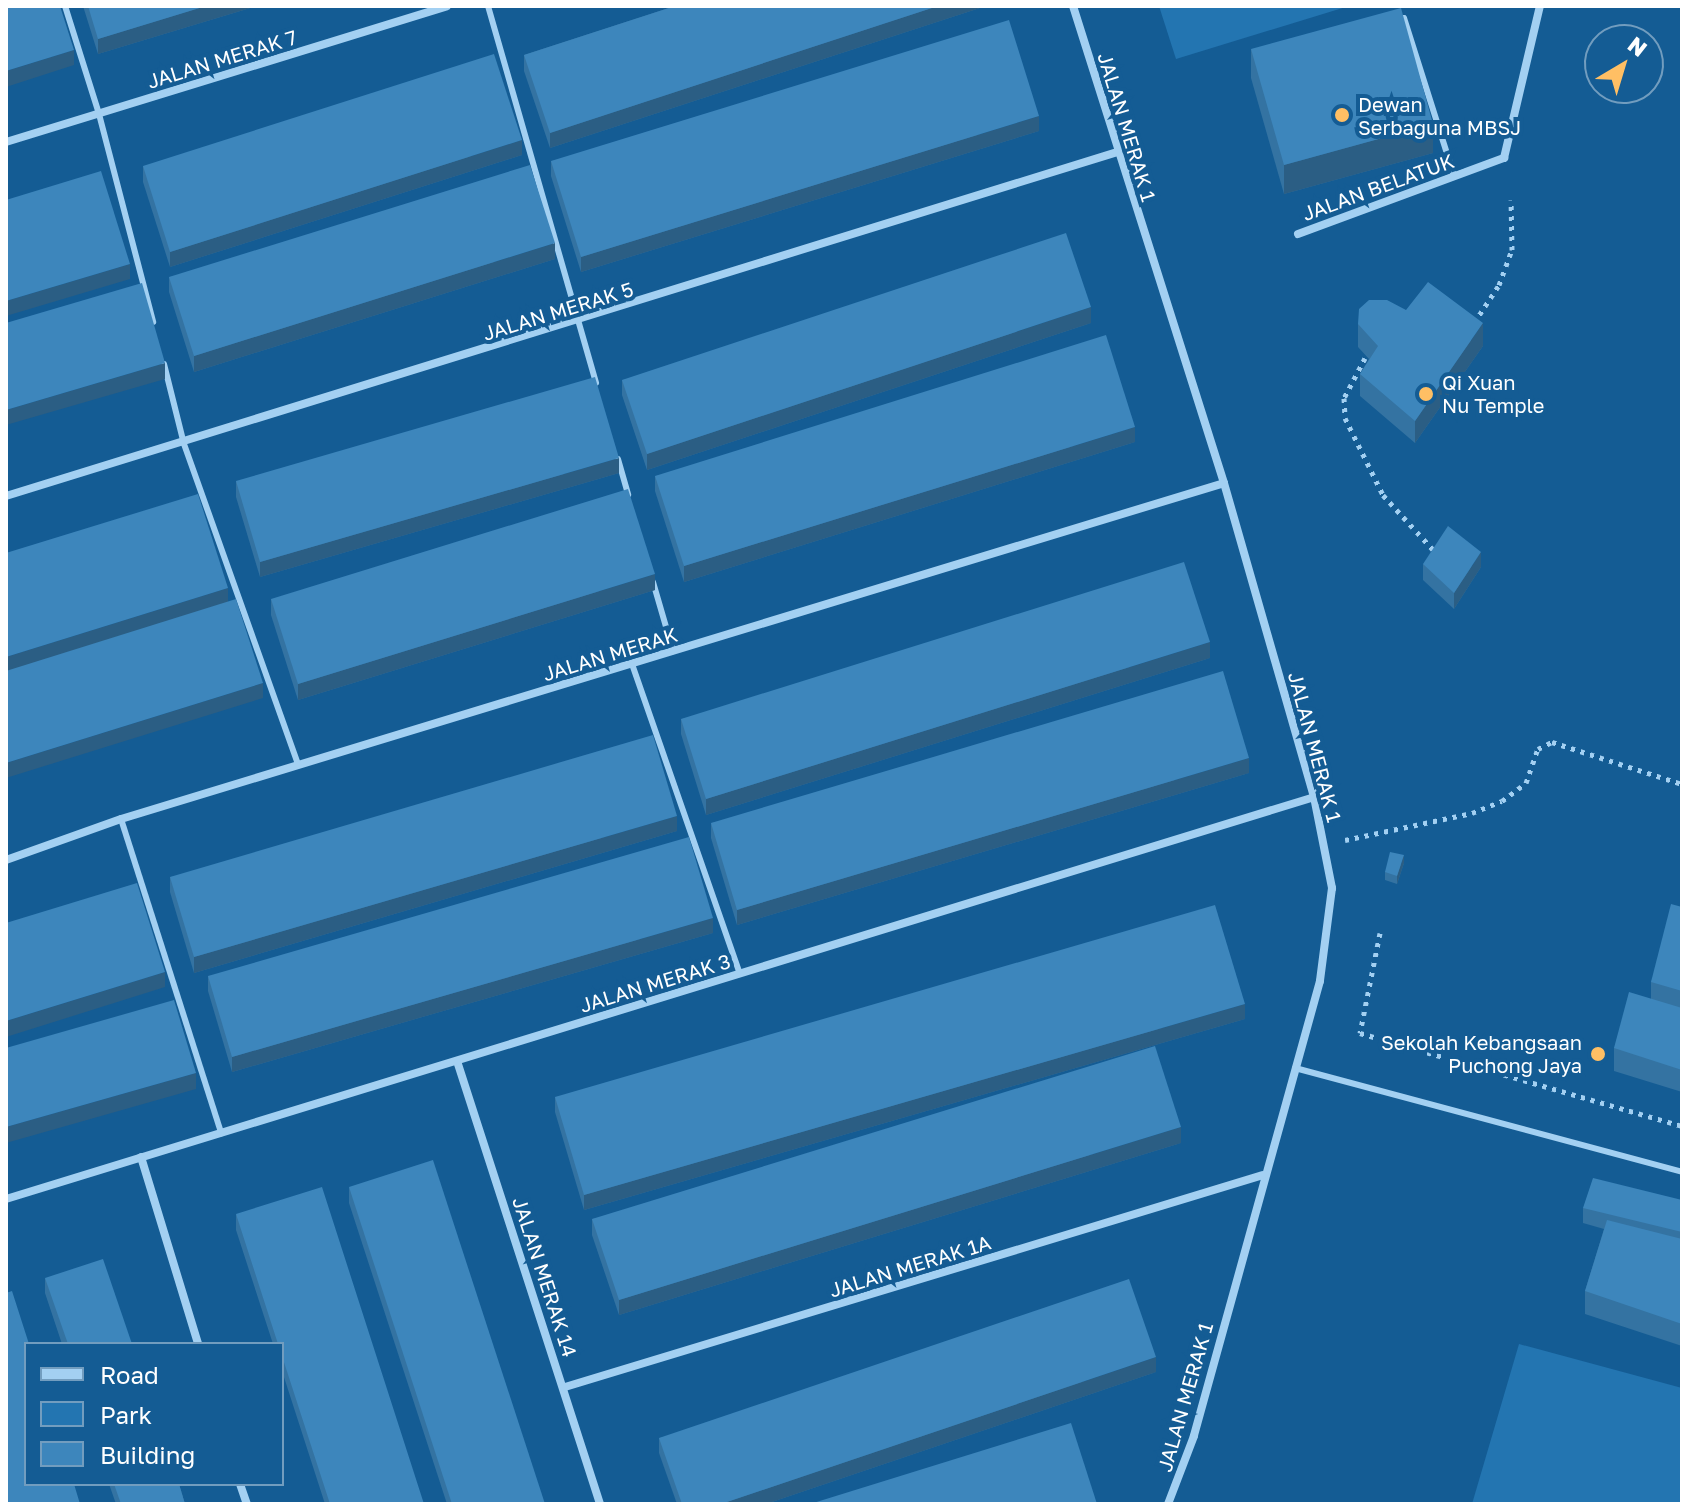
<!DOCTYPE html>
<style>
body{margin:0}
#map{position:relative;width:1688px;height:1510px;overflow:hidden;background:#145c94;font-family:"Golos Text",sans-serif}
div>[style]{position:absolute}
[style*='--x']{left:calc(var(--x)*1px);top:calc(var(--y)*1px);width:calc(var(--w)*1px);rotate:calc(var(--a)*1deg)}
.green>*{inset:0;background:#2375b1}
.path>*{height:5px;margin-top:-2.5px;transform-origin:0;background:repeating-linear-gradient(90deg,#a3d0f2 0 4px,transparent 0 10px)}
.service>*{height:6px;margin:-3px;padding:0 3px;transform-origin:3px;border-radius:3px;background:#a3d0f2}
.minor>*{height:8px;margin:-4px;padding:0 4px;transform-origin:4px;border-radius:4px;background:#a3d0f2}
.wall>*{inset:0;background:#3473a2}
.shaded-wall>*{inset:0;background:#2b5e84}
.building>*{inset:0;background:#3d86bc}
.dots>*{width:22px;height:22px;translate:-50% -50%;box-sizing:border-box;border:4px solid #145c94;border-radius:50%}
span{translate:-50% -50%;white-space:nowrap;text-align:center;line-height:1.15;-webkit-text-stroke:8px #145c94;paint-order:stroke}
.street-label{font-size:20px;color:#fff}
.poi-label{font-size:20px;color:#fff}
.left{translate:0 -50%;text-align:left}
.right{translate:-100% -50%;text-align:right}
.frame{position:absolute;inset:0;border:8px solid #fff;pointer-events:none}
.legend{position:absolute;left:24px;top:1342px;width:260px;height:144px;box-sizing:border-box;background:#145c94;border:2px solid #729dbf;margin:0;padding:10px 14px;list-style:none;font-size:24px;color:#fff}
.legend li{display:flex;align-items:center;gap:16px;height:40px}
.legend b{width:40px;border:2px solid #729dbf}
.north{position:absolute;left:1584px;top:24px;width:80px;height:80px;box-sizing:border-box;background:#145c94;border:2px solid #729dbf;border-radius:50%;rotate:38deg;font-size:22px;font-weight:700;line-height:32px;text-align:center;color:#fff}
.north::after{content:'';display:block;margin:auto;width:28px;height:36px;background:#ffbf64;clip-path:polygon(50% 0,100% 100%,50% 72%,0 100%)}
</style>
<div id="map">
<div class="green">
<i style="clip-path:polygon(1159px 6px,1349px 6px,1176px 59px)"></i>
<i style="clip-path:polygon(1519px 1344px,1682px 1388px,1682px 1504px,1472px 1504px)"></i>
</div>
<div class="path">
<i style="--x:1474;--y:323;--w:45;--a:-56.7"></i>
<i style="--x:1499;--y:285;--w:37;--a:-70"></i>
<i style="--x:1512;--y:250;--w:50;--a:-91.1"></i>
<i style="--x:1365;--y:358;--w:45;--a:117.7"></i>
<i style="--x:1344;--y:398;--w:20;--a:87"></i>
<i style="--x:1345;--y:418;--w:86;--a:63.7"></i>
<i style="--x:1383;--y:495;--w:80;--a:47.5"></i>
<i style="--x:1345;--y:840;--w:130;--a:-12"></i>
<i style="--x:1472;--y:813;--w:32;--a:-22"></i>
<i style="--x:1502;--y:801;--w:30;--a:-37"></i>
<i style="--x:1526;--y:783;--w:36;--a:-71"></i>
<i style="--x:1538;--y:749;--w:16;--a:-27"></i>
<i style="--x:1552;--y:742;--w:137;--a:17.9"></i>
<i style="--x:1380;--y:933;--w:102;--a:101.3"></i>
<i style="--x:1360;--y:1033;--w:335;--a:16.1"></i>
</div>
<div class="service">
<i style="--x:65;--y:6;--w:113;--a:72.5"></i>
<i style="--x:99;--y:114;--w:215;--a:75.4"></i>
<i style="--x:488;--y:6;--w:392;--a:74"></i>
<i style="--x:1398;--y:20;--w:6;--a:-18"></i>
<i style="--x:1404;--y:18;--w:166;--a:72.4"></i>
<i style="--x:164;--y:364;--w:82;--a:76"></i>
<i style="--x:184;--y:444;--w:341;--a:70.4"></i>
<i style="--x:618;--y:459;--w:37;--a:74"></i>
<i style="--x:653;--y:582;--w:72;--a:73.8"></i>
<i style="--x:632;--y:664;--w:328;--a:70.8"></i>
<i style="--x:121;--y:819;--w:330;--a:72.3"></i>
<i style="--x:1295;--y:1068;--w:401;--a:15"></i>
</div>
<div class="minor">
<i style="--x:1073;--y:6;--w:500;--a:72.43"></i>
<i style="--x:1224;--y:483;--w:327;--a:74"></i>
<i style="--x:1314;--y:797;--w:93;--a:78.8"></i>
<i style="--x:1332;--y:888;--w:94;--a:97.4"></i>
<i style="--x:1320;--y:981;--w:472;--a:105.5"></i>
<i style="--x:1194;--y:1436;--w:73;--a:110.9"></i>
<i style="--x:6;--y:142;--w:461;--a:-17.1"></i>
<i style="--x:1298;--y:234;--w:220;--a:-20.3"></i>
<i style="--x:1504;--y:158;--w:156;--a:-76.7"></i>
<i style="--x:6;--y:496;--w:1163;--a:-17.2"></i>
<i style="--x:6;--y:860;--w:122;--a:-19.6"></i>
<i style="--x:121;--y:819;--w:1153;--a:-16.94"></i>
<i style="--x:457;--y:1061;--w:466;--a:72.1"></i>
<i style="--x:141;--y:1157;--w:195;--a:73"></i>
<i style="--x:6;--y:1199;--w:1368;--a:-17.08"></i>
<i style="--x:565;--y:1387;--w:729;--a:-16.89"></i>
<i style="--x:240;--y:1484;--w:21;--a:71"></i>
</div>
<div class="wall">
<i style="clip-path:polygon(83px 6px,257px 6px,98px 54px)"></i>
<i style="clip-path:polygon(675px 6px,986px 6px,550px 148px,524px 71px,524px 55px)"></i>
<i style="clip-path:polygon(1251px 49px,1433px 153px,1284px 194px,1251px 78px)"></i>
<i style="clip-path:polygon(1039px 131px,581px 272px,551px 176px,551px 161px)"></i>
<i style="clip-path:polygon(522px 155px,170px 267px,143px 182px,143px 166px)"></i>
<i style="clip-path:polygon(555px 259px,194px 372px,169px 292px,169px 277px)"></i>
<i style="clip-path:polygon(1406px 310px,1483px 346px,1415px 443px,1360px 396px,1360px 374px,1369px 359px,1358px 347px,1358px 324px)"></i>
<i style="clip-path:polygon(1091px 323px,647px 470px,622px 395px,622px 380px)"></i>
<i style="clip-path:polygon(1135px 442px,684px 582px,655px 491px,655px 476px)"></i>
<i style="clip-path:polygon(619px 473px,260px 577px,236px 497px,236px 481px)"></i>
<i style="clip-path:polygon(1423px 564px,1481px 567px,1454px 609px,1423px 580px)"></i>
<i style="clip-path:polygon(655px 590px,298px 700px,271px 615px,271px 599px)"></i>
<i style="clip-path:polygon(1210px 658px,706px 815px,681px 734px,681px 719px)"></i>
<i style="clip-path:polygon(1249px 773px,737px 925px,711px 838px,711px 823px)"></i>
<i style="clip-path:polygon(677px 831px,194px 973px,170px 892px,170px 877px)"></i>
<i style="clip-path:polygon(1404px 863px,1397px 884px,1385px 880px,1385px 872px)"></i>
<i style="clip-path:polygon(1682px 907px,1682px 1092px,1614px 1071px,1614px 1048px,1651px 999px,1651px 982px)"></i>
<i style="clip-path:polygon(713px 933px,232px 1072px,208px 991px,208px 976px)"></i>
<i style="clip-path:polygon(1245px 1019px,584px 1210px,555px 1112px,555px 1097px)"></i>
<i style="clip-path:polygon(1181px 1143px,619px 1315px,592px 1235px,592px 1219px)"></i>
<i style="clip-path:polygon(349px 1187px,545px 1504px,447px 1504px,349px 1203px)"></i>
<i style="clip-path:polygon(1682px 1200px,1682px 1346px,1585px 1314px,1585px 1291px,1604px 1229px,1583px 1223px,1583px 1208px)"></i>
<i style="clip-path:polygon(236px 1214px,424px 1504px,325px 1504px,282px 1371px,282px 1344px,273px 1344px,236px 1230px)"></i>
<i style="clip-path:polygon(45px 1278px,132px 1344px,62px 1344px,45px 1293px)"></i>
<i style="clip-path:polygon(1156px 1372px,766px 1504px,677px 1504px,659px 1453px,659px 1438px)"></i>
<i style="clip-path:polygon(109px 1484px,179px 1484px,185px 1504px,116px 1504px)"></i>
</div>
<div class="shaded-wall">
<i style="clip-path:polygon(206px 6px,257px 6px,98px 54px,98px 39px)"></i>
<i style="clip-path:polygon(938px 6px,986px 6px,550px 148px,550px 133px)"></i>
<i style="clip-path:polygon(74px 50px,74px 65px,6px 87px,6px 71px)"></i>
<i style="clip-path:polygon(1039px 116px,1039px 131px,581px 272px,581px 257px)"></i>
<i style="clip-path:polygon(1433px 124px,1433px 153px,1284px 194px,1284px 165px)"></i>
<i style="clip-path:polygon(522px 140px,522px 155px,170px 267px,170px 252px)"></i>
<i style="clip-path:polygon(555px 243px,555px 259px,194px 372px,194px 356px)"></i>
<i style="clip-path:polygon(130px 264px,130px 279px,6px 316px,6px 301px)"></i>
<i style="clip-path:polygon(1091px 307px,1091px 323px,647px 470px,647px 454px)"></i>
<i style="clip-path:polygon(1483px 323px,1483px 346px,1415px 443px,1415px 421px)"></i>
<i style="clip-path:polygon(165px 363px,165px 379px,6px 425px,6px 410px)"></i>
<i style="clip-path:polygon(1135px 427px,1135px 442px,684px 582px,684px 566px)"></i>
<i style="clip-path:polygon(619px 458px,619px 473px,260px 577px,260px 562px)"></i>
<i style="clip-path:polygon(1481px 552px,1481px 567px,1454px 609px,1454px 593px)"></i>
<i style="clip-path:polygon(655px 574px,655px 590px,298px 700px,298px 684px)"></i>
<i style="clip-path:polygon(228px 588px,228px 604px,6px 672px,6px 657px)"></i>
<i style="clip-path:polygon(1210px 642px,1210px 658px,706px 815px,706px 799px)"></i>
<i style="clip-path:polygon(263px 683px,263px 698px,6px 778px,6px 763px)"></i>
<i style="clip-path:polygon(1249px 758px,1249px 773px,737px 925px,737px 910px)"></i>
<i style="clip-path:polygon(677px 816px,677px 831px,194px 973px,194px 957px)"></i>
<i style="clip-path:polygon(1404px 855px,1404px 863px,1397px 884px,1397px 876px)"></i>
<i style="clip-path:polygon(713px 918px,713px 933px,232px 1072px,232px 1057px)"></i>
<i style="clip-path:polygon(165px 972px,165px 987px,6px 1037px,6px 1021px)"></i>
<i style="clip-path:polygon(1245px 1004px,1245px 1019px,584px 1210px,584px 1195px)"></i>
<i style="clip-path:polygon(196px 1073px,196px 1089px,6px 1143px,6px 1127px)"></i>
<i style="clip-path:polygon(1181px 1127px,1181px 1143px,619px 1315px,619px 1300px)"></i>
<i style="clip-path:polygon(1156px 1357px,1156px 1372px,766px 1504px,721px 1504px)"></i>
</div>
<div class="building">
<i style="clip-path:polygon(6px 6px,60px 6px,74px 50px,6px 71px)"></i>
<i style="clip-path:polygon(88px 6px,206px 6px,98px 39px)"></i>
<i style="clip-path:polygon(675px 6px,938px 6px,550px 133px,524px 55px)"></i>
<i style="clip-path:polygon(1401px 8px,1433px 124px,1284px 165px,1251px 49px)"></i>
<i style="clip-path:polygon(1009px 20px,1039px 116px,581px 257px,551px 161px)"></i>
<i style="clip-path:polygon(494px 54px,522px 140px,170px 252px,143px 166px)"></i>
<i style="clip-path:polygon(530px 165px,555px 243px,194px 356px,169px 277px)"></i>
<i style="clip-path:polygon(101px 171px,130px 264px,6px 301px,6px 200px)"></i>
<i style="clip-path:polygon(1066px 233px,1091px 307px,647px 454px,622px 380px)"></i>
<i style="clip-path:polygon(1428px 282px,1483px 323px,1415px 421px,1360px 374px,1378px 346px,1358px 324px,1359px 309px,1369px 300px,1387px 300px,1406px 310px)"></i>
<i style="clip-path:polygon(142px 283px,165px 363px,6px 410px,6px 323px)"></i>
<i style="clip-path:polygon(1106px 335px,1135px 427px,684px 566px,655px 476px)"></i>
<i style="clip-path:polygon(595px 377px,619px 458px,260px 562px,236px 481px)"></i>
<i style="clip-path:polygon(628px 489px,655px 574px,298px 684px,271px 599px)"></i>
<i style="clip-path:polygon(198px 494px,228px 588px,6px 657px,6px 553px)"></i>
<i style="clip-path:polygon(1448px 526px,1481px 552px,1454px 593px,1423px 564px)"></i>
<i style="clip-path:polygon(1184px 562px,1210px 642px,706px 799px,681px 719px)"></i>
<i style="clip-path:polygon(236px 599px,263px 683px,6px 763px,6px 671px)"></i>
<i style="clip-path:polygon(1223px 671px,1249px 758px,737px 910px,711px 823px)"></i>
<i style="clip-path:polygon(653px 735px,677px 816px,194px 957px,170px 877px)"></i>
<i style="clip-path:polygon(689px 837px,713px 918px,232px 1057px,208px 976px)"></i>
<i style="clip-path:polygon(1390px 852px,1404px 855px,1397px 876px,1385px 872px)"></i>
<i style="clip-path:polygon(137px 883px,165px 972px,6px 1021px,6px 923px)"></i>
<i style="clip-path:polygon(1671px 904px,1682px 907px,1682px 991px,1651px 982px)"></i>
<i style="clip-path:polygon(1215px 905px,1245px 1004px,584px 1195px,555px 1097px)"></i>
<i style="clip-path:polygon(1629px 992px,1682px 1008px,1682px 1070px,1614px 1048px)"></i>
<i style="clip-path:polygon(174px 1000px,196px 1073px,6px 1127px,6px 1048px)"></i>
<i style="clip-path:polygon(1155px 1046px,1181px 1127px,619px 1300px,592px 1219px)"></i>
<i style="clip-path:polygon(433px 1160px,545px 1504px,452px 1504px,349px 1187px)"></i>
<i style="clip-path:polygon(1593px 1178px,1682px 1200px,1682px 1232px,1583px 1208px)"></i>
<i style="clip-path:polygon(322px 1187px,424px 1504px,330px 1504px,282px 1356px,282px 1344px,278px 1344px,236px 1214px)"></i>
<i style="clip-path:polygon(1607px 1220px,1682px 1239px,1682px 1324px,1585px 1291px)"></i>
<i style="clip-path:polygon(103px 1259px,132px 1344px,68px 1344px,45px 1278px)"></i>
<i style="clip-path:polygon(1129px 1279px,1156px 1357px,721px 1504px,682px 1504px,659px 1438px)"></i>
<i style="clip-path:polygon(12px 1291px,29px 1344px,26px 1344px,26px 1484px,74px 1484px,80px 1504px,6px 1504px,6px 1293px)"></i>
<i style="clip-path:polygon(1071px 1423px,1097px 1504px,810px 1504px)"></i>
<i style="clip-path:polygon(114px 1484px,179px 1484px,185px 1504px,121px 1504px)"></i>
</div>
<div class="dots">
<i style="left:1342px;top:115px;background:#ffbf64"></i>
<i style="left:1426px;top:394px;background:#ffbf64"></i>
<i style="left:1598px;top:1054px;background:#ffbf64"></i>
</div>
<div class="street-label">
<span style="left:222px;top:59px;rotate:-17deg">JALAN MERAK 7</span>
<span style="left:1127px;top:127px;rotate:73deg">JALAN MERAK 1</span>
<span style="left:1378px;top:187px;rotate:-20deg">JALAN BELATUK</span>
<span style="left:558px;top:311px;rotate:-17deg">JALAN MERAK 5</span>
<span style="left:610px;top:654px;rotate:-17deg">JALAN MERAK</span>
<span style="left:1315px;top:747px;rotate:75deg">JALAN MERAK 1</span>
<span style="left:655px;top:983px;rotate:-17deg">JALAN MERAK 3</span>
<span style="left:910px;top:1266px;rotate:-17deg">JALAN MERAK 1A</span>
<span style="left:545px;top:1277px;rotate:72deg">JALAN MERAK 14</span>
<span style="left:1185px;top:1397px;rotate:-74deg">JALAN MERAK 1</span>
</div>
<div class="poi-label">
<span class="left" style="left:1358px;top:116px">Dewan<br>Serbaguna MBSJ</span>
<span class="left" style="left:1442px;top:394px">Qi Xuan<br>Nu Temple</span>
<span class="right" style="left:1582px;top:1054px">Sekolah Kebangsaan<br>Puchong Jaya</span>
</div>
<div class="frame"></div>
<ul class="legend">
<li><b style="height:10px;background:#a3d0f2"></b>Road</li>
<li><b style="height:22px;background:#2375b1"></b>Park</li>
<li><b style="height:22px;background:#3d86bc"></b>Building</li>
</ul>
<div class="north">N</div>
</div>
